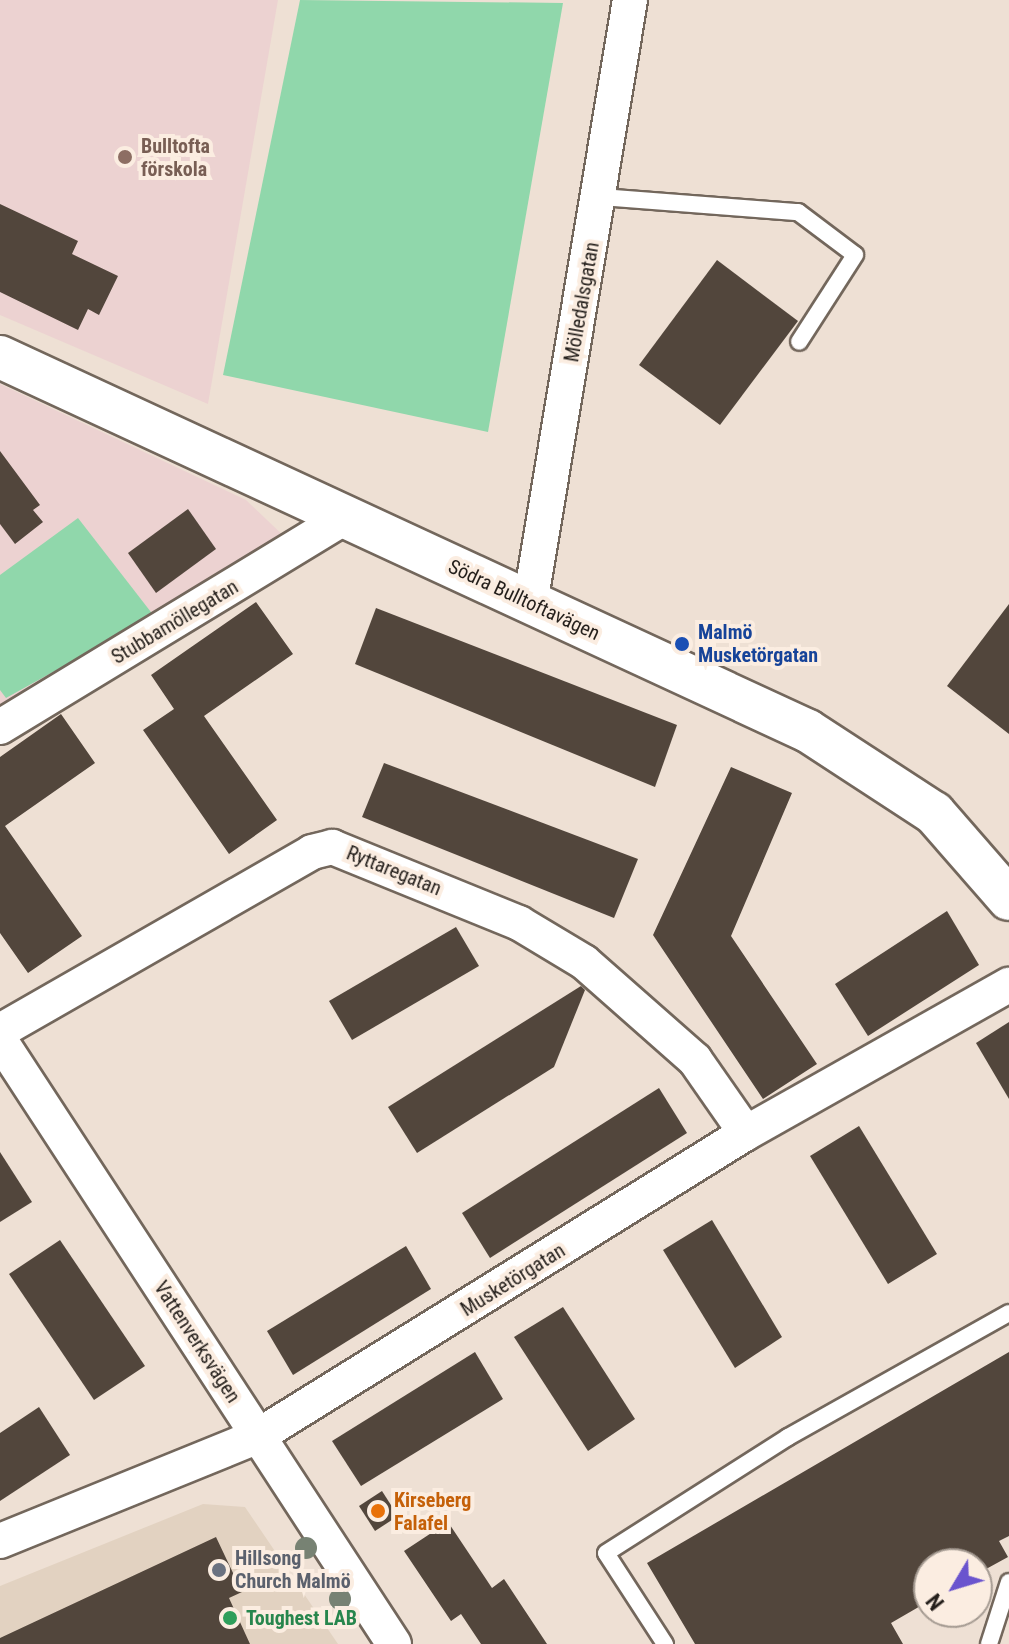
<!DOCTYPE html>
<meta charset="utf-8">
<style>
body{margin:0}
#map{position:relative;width:1009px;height:1644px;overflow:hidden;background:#eee0d4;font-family:"Roboto Condensed",sans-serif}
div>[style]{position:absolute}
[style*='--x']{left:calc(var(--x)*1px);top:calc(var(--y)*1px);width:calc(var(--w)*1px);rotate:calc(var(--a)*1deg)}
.commercial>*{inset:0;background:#e2d2c1}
.education>*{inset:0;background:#ecd2d1}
.green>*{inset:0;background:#90d7ab}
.building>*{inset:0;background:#52463c}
.roads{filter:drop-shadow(2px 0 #73675c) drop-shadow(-2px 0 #73675c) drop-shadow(0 2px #73675c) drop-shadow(0 -2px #73675c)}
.service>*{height:16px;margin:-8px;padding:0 8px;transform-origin:8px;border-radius:8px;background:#fff}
.minor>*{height:34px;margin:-17px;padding:0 17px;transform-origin:17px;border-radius:17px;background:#fff}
.tertiary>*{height:42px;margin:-21px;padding:0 21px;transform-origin:21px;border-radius:21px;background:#fff}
.trees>*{width:22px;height:22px;margin:-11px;border-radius:50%;background:#778273}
.dots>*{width:22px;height:22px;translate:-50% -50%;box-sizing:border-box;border:4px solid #fbede1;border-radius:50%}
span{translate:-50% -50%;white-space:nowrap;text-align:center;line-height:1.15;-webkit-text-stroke:8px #fbede1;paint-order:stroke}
.education-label{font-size:20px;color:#785e54;font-weight:700}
.left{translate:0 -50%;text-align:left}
.street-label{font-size:20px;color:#241f1b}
.transit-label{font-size:20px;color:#164399;font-weight:700}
.food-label{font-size:20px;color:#c56008;font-weight:700}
.worship-label{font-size:20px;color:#5b616d;font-weight:700}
.leisure-label{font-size:20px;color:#27864d;font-weight:700}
.north{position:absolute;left:913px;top:1548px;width:80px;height:80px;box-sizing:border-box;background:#fbede1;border:2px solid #a59b92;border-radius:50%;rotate:232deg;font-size:22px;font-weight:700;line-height:32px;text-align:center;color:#241f1b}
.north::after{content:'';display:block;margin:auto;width:28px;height:36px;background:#6a54ce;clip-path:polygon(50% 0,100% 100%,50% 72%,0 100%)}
</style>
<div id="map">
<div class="commercial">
<i style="clip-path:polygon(203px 1504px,245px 1507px,338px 1644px,0 1644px,0 1586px)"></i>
</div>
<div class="education">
<i style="clip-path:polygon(0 0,278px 0,208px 404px,0 315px)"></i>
<i style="clip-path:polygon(0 384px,246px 500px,287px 539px,0 725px)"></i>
</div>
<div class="green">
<i style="clip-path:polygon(300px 0,563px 3px,488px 432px,223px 375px)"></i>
<i style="clip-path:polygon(78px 518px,154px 616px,6px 698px,0 690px,0 575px)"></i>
</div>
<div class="building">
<i style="clip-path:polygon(0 204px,78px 241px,72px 254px,118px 276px,99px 315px,88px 309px,78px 330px,0 292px)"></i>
<i style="clip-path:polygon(717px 260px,798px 321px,720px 425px,639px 365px)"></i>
<i style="clip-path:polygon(0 451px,40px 505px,33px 510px,43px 522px,15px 544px,0 524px)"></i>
<i style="clip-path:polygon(188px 509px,216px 549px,156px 593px,128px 553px)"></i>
<i style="clip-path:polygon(256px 602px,293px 654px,204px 716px,277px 820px,229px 854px,143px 730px,174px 709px,151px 675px)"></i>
<i style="clip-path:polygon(1009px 604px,1009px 734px,947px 686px)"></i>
<i style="clip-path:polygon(376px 608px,677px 725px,655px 787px,355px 664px)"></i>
<i style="clip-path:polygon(61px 714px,95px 763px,5px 826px,82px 936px,28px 973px,0 933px,0 757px)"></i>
<i style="clip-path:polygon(384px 763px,638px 859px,614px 918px,362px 817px)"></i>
<i style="clip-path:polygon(731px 767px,792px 793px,731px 936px,817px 1064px,763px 1099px,653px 935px)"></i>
<i style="clip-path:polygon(947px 911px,979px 965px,868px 1036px,835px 984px)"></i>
<i style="clip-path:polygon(456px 927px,479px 966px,352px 1040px,329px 1001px)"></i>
<i style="clip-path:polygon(581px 986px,585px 990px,554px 1067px,417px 1153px,388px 1107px)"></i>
<i style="clip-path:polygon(1009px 1022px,1009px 1099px,976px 1043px)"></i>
<i style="clip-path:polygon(659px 1088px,687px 1133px,490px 1258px,462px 1213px)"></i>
<i style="clip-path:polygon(859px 1126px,937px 1254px,888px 1284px,810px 1156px)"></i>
<i style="clip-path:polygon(0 1152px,32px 1202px,0 1222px)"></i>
<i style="clip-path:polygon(712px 1220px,782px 1337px,735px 1368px,663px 1250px)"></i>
<i style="clip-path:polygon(60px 1240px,145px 1366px,94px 1400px,9px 1274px)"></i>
<i style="clip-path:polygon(406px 1246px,431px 1289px,293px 1375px,267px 1331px)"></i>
<i style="clip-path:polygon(563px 1307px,635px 1419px,588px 1451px,514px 1337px)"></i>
<i style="clip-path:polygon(475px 1352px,503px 1399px,361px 1486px,332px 1441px)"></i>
<i style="clip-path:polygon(1009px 1352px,1009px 1536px,999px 1541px,1008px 1557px,977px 1574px,977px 1564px,929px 1564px,929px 1601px,891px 1623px,903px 1644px,695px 1644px,647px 1563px)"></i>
<i style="clip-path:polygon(39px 1407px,70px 1455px,0 1501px,0 1433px)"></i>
<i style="clip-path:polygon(382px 1491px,398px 1516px,375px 1531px,359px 1506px)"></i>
<i style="clip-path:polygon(448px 1522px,492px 1588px,504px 1579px,547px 1644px,481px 1644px,461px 1614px,451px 1621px,404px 1551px)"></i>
<i style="clip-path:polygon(216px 1537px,242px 1592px,229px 1598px,250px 1644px,0 1644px,0 1638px)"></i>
</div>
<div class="roads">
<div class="service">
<i style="--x:601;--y:197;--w:198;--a:4.4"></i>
<i style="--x:798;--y:212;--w:71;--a:37"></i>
<i style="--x:855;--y:255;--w:103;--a:122.8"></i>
<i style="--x:665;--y:1644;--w:108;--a:-123"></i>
<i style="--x:606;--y:1553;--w:216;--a:-32.5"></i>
<i style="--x:788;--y:1437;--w:253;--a:-29.3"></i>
<i style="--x:989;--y:1644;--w:65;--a:-72.1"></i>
</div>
<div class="minor">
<i style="--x:530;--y:604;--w:612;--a:-80.6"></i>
<i style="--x:0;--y:727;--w:407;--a:-31.3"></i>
<i style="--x:0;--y:1031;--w:360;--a:-29.8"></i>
<i style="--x:312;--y:852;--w:21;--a:-14"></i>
<i style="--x:332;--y:847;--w:202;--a:22.1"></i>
<i style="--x:519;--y:923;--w:76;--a:31"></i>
<i style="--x:584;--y:962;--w:148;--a:41.4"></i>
<i style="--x:695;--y:1060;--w:89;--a:55.1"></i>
<i style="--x:0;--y:1040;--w:721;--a:56.88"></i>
<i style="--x:0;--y:1541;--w:279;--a:-22.1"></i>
<i style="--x:258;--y:1436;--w:574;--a:-31.84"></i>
<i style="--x:746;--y:1133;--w:302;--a:-29.4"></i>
</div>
<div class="tertiary">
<i style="--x:0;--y:357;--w:890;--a:24.84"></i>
<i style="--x:808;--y:731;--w:150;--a:33.1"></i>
<i style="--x:934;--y:813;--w:114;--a:48.9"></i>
</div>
</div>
<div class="trees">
<i style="left:306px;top:1548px"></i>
<i style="left:340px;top:1599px"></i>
</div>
<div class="dots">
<i style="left:125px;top:157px;background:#8d6e63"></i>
<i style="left:682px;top:644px;background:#1a4fb4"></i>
<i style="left:378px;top:1511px;background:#e8710a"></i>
<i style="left:219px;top:1570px;background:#6b7280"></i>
<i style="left:230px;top:1618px;background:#2e9e5b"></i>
</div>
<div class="education-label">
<span class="left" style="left:141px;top:158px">Bulltofta<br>förskola</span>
</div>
<div class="street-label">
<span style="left:582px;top:302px;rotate:-80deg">Mölledalsgatan</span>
<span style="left:524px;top:600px;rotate:25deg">Södra Bulltoftavägen</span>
<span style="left:175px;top:622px;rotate:-31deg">Stubbamöllegatan</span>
<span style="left:394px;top:871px;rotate:22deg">Ryttaregatan</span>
<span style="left:513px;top:1280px;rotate:-32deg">Musketörgatan</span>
<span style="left:197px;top:1342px;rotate:57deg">Vattenverksvägen</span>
</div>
<div class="transit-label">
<span class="left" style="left:698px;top:644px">Malmö<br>Musketörgatan</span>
</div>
<div class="food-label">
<span class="left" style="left:394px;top:1512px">Kirseberg<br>Falafel</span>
</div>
<div class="worship-label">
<span class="left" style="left:235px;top:1570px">Hillsong<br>Church Malmö</span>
</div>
<div class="leisure-label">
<span class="left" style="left:246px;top:1618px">Toughest LAB</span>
</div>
<div class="north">N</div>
</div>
